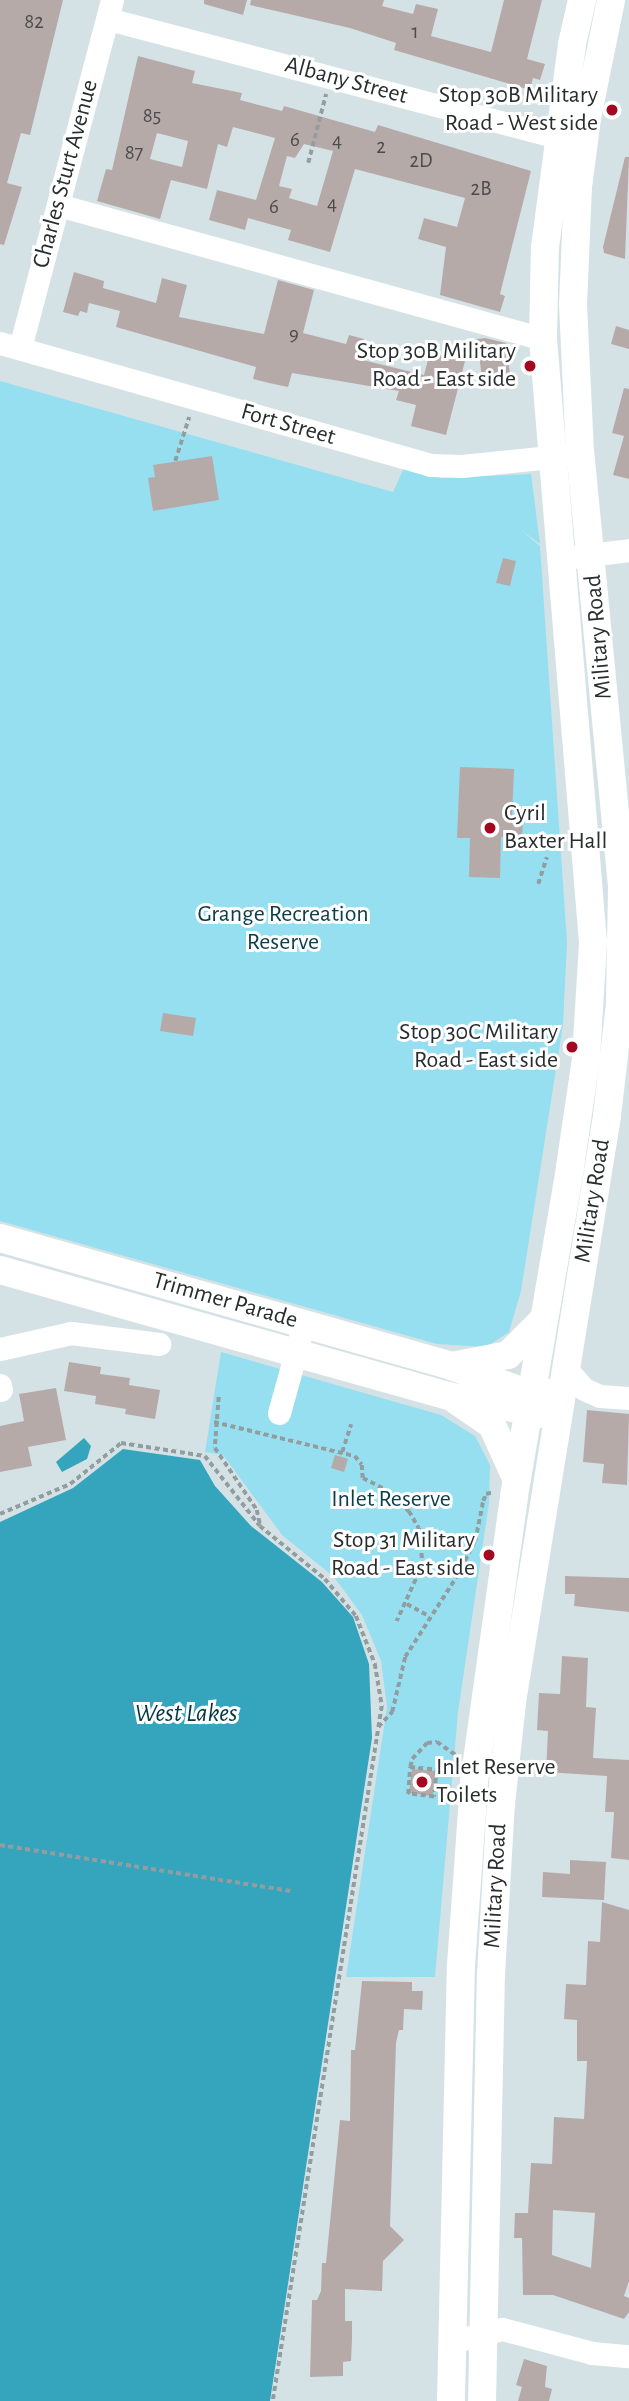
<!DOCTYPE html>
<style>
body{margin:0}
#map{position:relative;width:629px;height:2401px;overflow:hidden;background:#d5e2e5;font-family:"Alegreya Sans",sans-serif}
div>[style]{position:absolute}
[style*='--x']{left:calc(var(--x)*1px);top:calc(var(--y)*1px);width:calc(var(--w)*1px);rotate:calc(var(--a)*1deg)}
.green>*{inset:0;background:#95dff1}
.water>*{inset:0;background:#34a5bd}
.building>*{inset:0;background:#b6aaa9}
.path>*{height:3.5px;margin-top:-1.75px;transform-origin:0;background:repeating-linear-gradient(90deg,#939d9f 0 5px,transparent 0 8.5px)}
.minor>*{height:23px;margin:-11.5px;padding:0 11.5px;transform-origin:11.5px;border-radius:11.5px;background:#fff}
.major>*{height:28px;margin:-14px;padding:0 14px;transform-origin:14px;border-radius:14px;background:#fff}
.dots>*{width:19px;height:19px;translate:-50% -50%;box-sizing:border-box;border:4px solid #fff;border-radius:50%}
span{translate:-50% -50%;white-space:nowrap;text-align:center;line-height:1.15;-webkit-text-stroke:6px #fff;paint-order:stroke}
.number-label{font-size:21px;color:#4c4c4d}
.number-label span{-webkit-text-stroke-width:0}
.street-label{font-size:24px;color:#282d2e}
.poi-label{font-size:24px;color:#282d2e}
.right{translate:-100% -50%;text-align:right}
.left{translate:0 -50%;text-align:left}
.park-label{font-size:24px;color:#0c3e49}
.water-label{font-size:26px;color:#033842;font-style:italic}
</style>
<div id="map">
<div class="green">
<i style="clip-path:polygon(0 381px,393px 492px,404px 468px,441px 478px,531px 474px,540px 544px,520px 529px,540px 546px,567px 942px,563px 1025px,521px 1291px,509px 1332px,486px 1347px,437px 1344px,0 1221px)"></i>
<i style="clip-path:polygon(221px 1352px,441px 1415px,475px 1436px,490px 1465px,489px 1503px,458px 1712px,435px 1977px,346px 1977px,387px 1707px,381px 1661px,362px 1615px,334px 1577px,282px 1535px,223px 1455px,205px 1452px)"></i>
</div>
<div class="water">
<i style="clip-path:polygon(84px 1438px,91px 1446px,87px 1459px,62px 1472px,56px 1462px)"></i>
<i style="clip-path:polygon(123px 1449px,200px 1460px,215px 1486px,251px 1526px,322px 1582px,353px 1617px,369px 1664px,372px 1738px,270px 2401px,0 2401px,0 1522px,73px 1488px)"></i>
</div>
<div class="building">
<i style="clip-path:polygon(0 0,63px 0,30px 135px,21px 133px,7px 183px,22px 187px,4px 245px,0 244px)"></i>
<i style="clip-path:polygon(204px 0,247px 0,243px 15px,204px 4px)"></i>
<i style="clip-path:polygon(251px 0,384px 0,382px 6px,413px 14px,416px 4px,438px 9px,431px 36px,491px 52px,504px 0,542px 0,527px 59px,545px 64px,540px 80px,533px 78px,530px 90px,394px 50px,396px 43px,350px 28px,250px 5px)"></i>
<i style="clip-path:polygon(evenodd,138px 56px,195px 71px,192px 83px,242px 93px,240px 100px,282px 111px,284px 106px,375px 132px,378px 125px,531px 171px,500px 294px,505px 296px,500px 312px,440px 295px,446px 247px,418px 239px,424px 218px,457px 227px,465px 198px,355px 169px,330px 252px,288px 240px,291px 230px,248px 218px,245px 230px,209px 220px,217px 190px,256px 200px,275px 138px,233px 127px,227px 147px,218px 144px,207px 189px,171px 180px,160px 219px,97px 201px,106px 169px,112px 170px,138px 56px,157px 133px,188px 141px,182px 167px,150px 159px,157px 133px,138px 56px,304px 144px,333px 151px,317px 206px,289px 198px,292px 189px,279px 186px,287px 156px,295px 158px,304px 144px)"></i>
<i style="clip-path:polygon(625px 157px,629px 157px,625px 259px,604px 253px,603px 247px)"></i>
<i style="clip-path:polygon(74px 272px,104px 281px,103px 288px,156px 303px,162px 278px,187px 285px,179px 317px,264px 334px,278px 280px,314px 290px,303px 333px,346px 344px,349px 335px,364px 339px,359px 359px,424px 375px,430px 352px,465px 361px,446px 435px,411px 426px,416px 405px,396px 400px,399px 391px,292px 373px,288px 387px,269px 383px,253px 379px,256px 367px,116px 327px,120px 311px,89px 303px,87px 313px,80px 311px,78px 316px,63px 312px)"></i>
<i style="clip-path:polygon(616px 326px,629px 330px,629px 349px,611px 344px)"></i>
<i style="clip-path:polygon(485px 338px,506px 343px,511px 382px,483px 386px,477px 339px)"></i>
<i style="clip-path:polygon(624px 388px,629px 389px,629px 479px,613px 475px,624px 436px,612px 433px)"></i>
<i style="clip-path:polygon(212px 456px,219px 500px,153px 511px,148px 478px,155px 477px,153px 465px)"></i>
<i style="clip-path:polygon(503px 558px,516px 561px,510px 586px,496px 583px)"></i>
<i style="clip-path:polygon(460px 767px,514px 769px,512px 818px,523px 818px,522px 838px,501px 837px,500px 878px,469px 877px,470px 838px,457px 838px)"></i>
<i style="clip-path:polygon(163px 1013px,196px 1018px,193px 1036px,160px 1031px)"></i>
<i style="clip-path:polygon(69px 1362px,101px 1367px,100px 1374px,130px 1378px,129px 1385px,160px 1390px,155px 1419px,125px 1414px,126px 1409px,95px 1404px,96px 1396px,64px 1391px)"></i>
<i style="clip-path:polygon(56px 1388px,66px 1440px,28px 1447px,32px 1466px,0 1472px,0 1426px,24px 1421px,19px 1394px)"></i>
<i style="clip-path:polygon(587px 1410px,629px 1414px,627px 1485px,602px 1483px,604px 1464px,583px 1462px)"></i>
<i style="clip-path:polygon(335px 1455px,348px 1459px,344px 1472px,331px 1468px)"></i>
<i style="clip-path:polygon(565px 1576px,629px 1578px,629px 1612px,574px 1606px,575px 1594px,565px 1594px)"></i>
<i style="clip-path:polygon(562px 1656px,588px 1658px,586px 1707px,596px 1708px,593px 1758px,629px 1760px,629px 1860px,611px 1858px,614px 1812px,605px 1812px,607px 1776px,546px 1772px,548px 1731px,537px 1730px,539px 1693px,560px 1694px)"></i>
<i style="clip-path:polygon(412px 1769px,435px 1771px,433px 1796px,409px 1793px)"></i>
<i style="clip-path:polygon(570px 1860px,606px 1862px,604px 1900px,542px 1897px,543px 1872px,570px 1874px)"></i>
<i style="clip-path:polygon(evenodd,602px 1902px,629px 1910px,629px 2281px,624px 2296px,629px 2298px,629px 2312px,624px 2319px,553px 2295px,523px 2295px,522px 2238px,514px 2238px,515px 2213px,528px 2213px,531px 2163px,552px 2164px,554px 2117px,584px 2119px,587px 2061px,577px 2061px,577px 2020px,564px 2019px,566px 1984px,586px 1985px,588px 1941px,600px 1942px,602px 1902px,553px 2210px,595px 2213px,591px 2268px,552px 2255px,553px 2210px)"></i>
<i style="clip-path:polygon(362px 1981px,412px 1982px,412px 1991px,423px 1991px,422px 2010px,404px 2009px,403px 2030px,399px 2030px,396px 2043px,390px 2226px,404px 2240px,383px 2261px,382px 2291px,345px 2289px,345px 2321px,352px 2321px,352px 2339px,351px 2361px,343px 2362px,343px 2376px,310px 2377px,312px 2300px,317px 2300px,321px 2291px,322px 2263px,326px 2263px,340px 2120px,350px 2121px,351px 2050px,355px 2050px)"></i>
<i style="clip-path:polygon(524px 2359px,547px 2366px,545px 2387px,552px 2389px,549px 2401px,518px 2401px,522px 2387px,516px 2385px)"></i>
</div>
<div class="path">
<i style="--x:308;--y:163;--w:71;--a:-75.4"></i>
<i style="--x:175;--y:461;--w:46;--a:-72.3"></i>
<i style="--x:538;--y:884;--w:28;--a:-72"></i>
<i style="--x:219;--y:1397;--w:51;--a:94.5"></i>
<i style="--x:215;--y:1448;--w:75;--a:55.9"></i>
<i style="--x:257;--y:1510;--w:14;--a:78"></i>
<i style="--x:214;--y:1422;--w:145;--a:13.6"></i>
<i style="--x:355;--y:1456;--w:11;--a:52"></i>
<i style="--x:362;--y:1465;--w:13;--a:86"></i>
<i style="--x:363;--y:1478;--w:28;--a:27"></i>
<i style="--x:388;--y:1491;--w:29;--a:44"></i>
<i style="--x:409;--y:1511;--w:20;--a:60"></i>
<i style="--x:419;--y:1528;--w:36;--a:84"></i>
<i style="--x:423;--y:1564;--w:63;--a:114.5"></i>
<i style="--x:342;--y:1452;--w:29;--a:-72"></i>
<i style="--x:0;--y:1514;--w:76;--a:-23.2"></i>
<i style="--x:70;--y:1484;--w:65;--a:-38.8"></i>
<i style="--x:121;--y:1443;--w:85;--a:8.8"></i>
<i style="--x:205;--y:1456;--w:89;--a:51.8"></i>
<i style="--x:260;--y:1526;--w:84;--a:39.2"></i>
<i style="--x:325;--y:1579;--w:48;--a:50"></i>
<i style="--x:356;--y:1616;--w:52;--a:68.4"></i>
<i style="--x:375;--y:1664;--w:43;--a:80.5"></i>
<i style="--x:382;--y:1706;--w:703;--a:98.91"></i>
<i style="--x:407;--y:1604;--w:26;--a:29"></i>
<i style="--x:378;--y:1727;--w:21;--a:-47"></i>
<i style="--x:392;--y:1712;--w:57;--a:-76.7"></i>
<i style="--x:405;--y:1657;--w:96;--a:-57.3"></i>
<i style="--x:457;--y:1576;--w:39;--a:-63"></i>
<i style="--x:475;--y:1541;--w:41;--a:-78.7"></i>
<i style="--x:483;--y:1501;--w:8;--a:-67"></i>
<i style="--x:486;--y:1494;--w:8;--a:-14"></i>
<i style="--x:410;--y:1767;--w:27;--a:6"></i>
<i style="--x:437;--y:1770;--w:27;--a:96"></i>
<i style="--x:434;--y:1797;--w:26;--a:-173"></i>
<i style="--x:408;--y:1794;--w:27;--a:-86"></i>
<i style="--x:410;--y:1767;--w:8;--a:-76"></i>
<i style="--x:412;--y:1759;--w:22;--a:-47"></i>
<i style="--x:427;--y:1743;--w:10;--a:-6"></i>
<i style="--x:437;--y:1742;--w:24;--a:35"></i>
<i style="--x:0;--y:1845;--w:296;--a:9"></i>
</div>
<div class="minor">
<i style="--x:108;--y:19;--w:482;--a:14.7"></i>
<i style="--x:58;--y:205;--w:503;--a:15.44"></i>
<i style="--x:0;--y:343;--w:447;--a:15.8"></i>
<i style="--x:430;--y:465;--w:32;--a:2"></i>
<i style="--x:462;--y:466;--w:109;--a:-5.8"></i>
<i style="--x:20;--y:348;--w:360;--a:-75.2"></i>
<i style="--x:573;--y:557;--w:56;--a:-7.1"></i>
<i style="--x:0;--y:1349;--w:73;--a:-12.7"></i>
<i style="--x:71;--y:1333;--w:89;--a:7.1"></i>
<i style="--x:567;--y:1370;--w:25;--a:48"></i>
<i style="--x:584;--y:1389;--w:17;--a:24"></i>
<i style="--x:600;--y:1396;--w:29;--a:4"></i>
<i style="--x:0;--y:1385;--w:5;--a:79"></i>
<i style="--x:279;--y:1413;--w:93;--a:-74.5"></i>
<i style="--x:452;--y:2342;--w:52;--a:-14.6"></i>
<i style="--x:502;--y:2329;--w:93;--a:14.9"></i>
<i style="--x:592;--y:2353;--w:37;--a:5"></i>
</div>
<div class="major">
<i style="--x:0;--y:1238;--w:469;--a:15.8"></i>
<i style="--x:451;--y:1366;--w:66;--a:19.5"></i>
<i style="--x:513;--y:1388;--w:37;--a:45"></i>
<i style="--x:0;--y:1270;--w:465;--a:15.7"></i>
<i style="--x:448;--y:1396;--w:66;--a:10.5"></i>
<i style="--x:513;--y:1408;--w:35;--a:-27"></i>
<i style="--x:457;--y:1365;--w:52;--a:-11.1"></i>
<i style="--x:508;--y:1355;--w:51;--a:-45"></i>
<i style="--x:457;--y:1401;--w:42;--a:34.4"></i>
<i style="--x:492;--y:1425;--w:60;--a:65.6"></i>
<i style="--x:451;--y:2401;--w:436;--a:-88.7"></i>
<i style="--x:461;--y:1965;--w:183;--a:-85.9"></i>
<i style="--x:474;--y:1782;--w:289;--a:-82"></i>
<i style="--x:514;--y:1496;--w:334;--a:-80.3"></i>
<i style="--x:570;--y:1167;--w:110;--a:-81.6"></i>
<i style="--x:586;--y:1058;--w:116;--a:-86.5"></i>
<i style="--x:593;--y:942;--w:605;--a:-94.74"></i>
<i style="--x:543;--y:339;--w:92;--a:-88.8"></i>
<i style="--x:545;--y:247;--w:205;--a:-82.4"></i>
<i style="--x:572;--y:44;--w:45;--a:-77.2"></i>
<i style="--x:482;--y:2401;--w:426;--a:-88.8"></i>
<i style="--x:491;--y:1975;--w:171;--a:-86.7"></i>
<i style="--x:501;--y:1804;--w:103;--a:-83.8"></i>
<i style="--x:512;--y:1702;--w:594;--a:-80.79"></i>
<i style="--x:607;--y:1116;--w:114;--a:-83.4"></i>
<i style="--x:620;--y:1003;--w:117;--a:-89"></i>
<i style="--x:622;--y:886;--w:435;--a:-95.5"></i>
<i style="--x:580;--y:453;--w:148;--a:-92.7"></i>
<i style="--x:573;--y:305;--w:118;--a:-87.6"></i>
<i style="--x:578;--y:187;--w:70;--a:-82.6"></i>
<i style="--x:587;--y:118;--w:120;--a:-78.5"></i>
</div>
<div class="dots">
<i style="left:612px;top:110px;background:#a40820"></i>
<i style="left:530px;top:366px;background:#a40820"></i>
<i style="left:490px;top:828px;background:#a40820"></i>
<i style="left:572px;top:1047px;background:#a40820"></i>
<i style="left:489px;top:1555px;background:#a40820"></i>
<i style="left:422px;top:1782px;background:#a40820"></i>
</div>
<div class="number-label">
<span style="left:34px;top:22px">82</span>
<span style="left:415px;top:32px">1</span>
<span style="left:152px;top:116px">85</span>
<span style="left:295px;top:140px">6</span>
<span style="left:337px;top:141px">4</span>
<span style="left:381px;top:147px">2</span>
<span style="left:134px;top:153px">87</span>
<span style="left:421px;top:161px">2D</span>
<span style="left:481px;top:189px">2B</span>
<span style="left:332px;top:204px">4</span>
<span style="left:274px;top:207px">6</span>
<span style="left:294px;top:334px">9</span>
</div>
<div class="street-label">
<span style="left:346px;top:81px;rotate:15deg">Albany Street</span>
<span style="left:66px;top:174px;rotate:-75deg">Charles Sturt Avenue</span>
<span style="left:288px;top:425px;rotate:16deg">Fort Street</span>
<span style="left:599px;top:637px;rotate:-95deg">Military Road</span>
<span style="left:593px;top:1201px;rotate:-81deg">Military Road</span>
<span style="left:225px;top:1301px;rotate:16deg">Trimmer Parade</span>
<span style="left:496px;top:1886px;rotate:-87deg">Military Road</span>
</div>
<div class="poi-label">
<span class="right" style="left:598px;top:110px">Stop 30B Military<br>Road - West side</span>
<span class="right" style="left:516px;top:366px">Stop 30B Military<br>Road - East side</span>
<span class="left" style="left:504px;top:828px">Cyril<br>Baxter Hall</span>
<span class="right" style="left:558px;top:1047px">Stop 30C Military<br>Road - East side</span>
<span class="right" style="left:475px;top:1555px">Stop 31 Military<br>Road - East side</span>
<span class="left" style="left:436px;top:1782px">Inlet Reserve<br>Toilets</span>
</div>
<div class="park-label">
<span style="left:283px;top:929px">Grange Recreation<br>Reserve</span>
<span style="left:391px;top:1500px">Inlet Reserve</span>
</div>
<div class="water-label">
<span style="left:186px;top:1714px">West Lakes</span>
</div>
</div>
